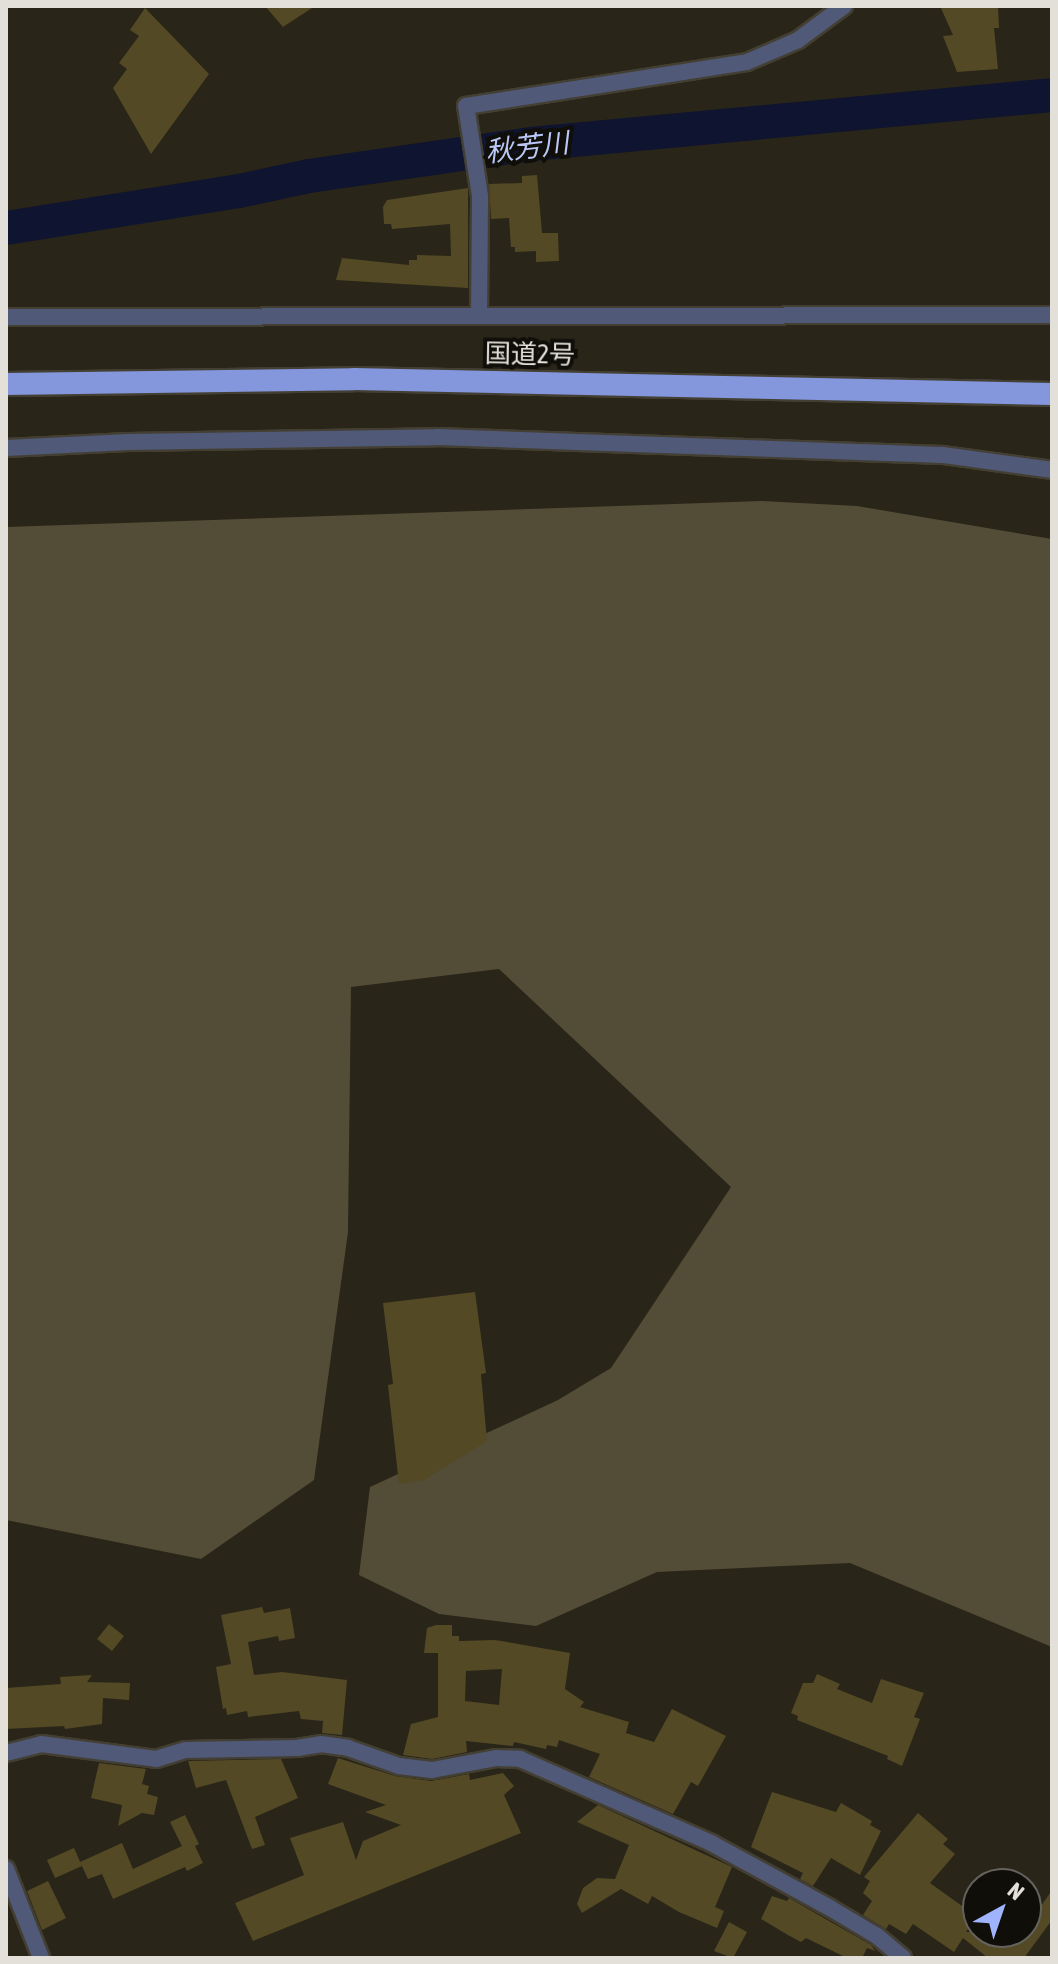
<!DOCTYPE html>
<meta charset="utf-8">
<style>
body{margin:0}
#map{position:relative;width:1058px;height:1964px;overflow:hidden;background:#292518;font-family:"Asap Condensed","Noto Sans JP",sans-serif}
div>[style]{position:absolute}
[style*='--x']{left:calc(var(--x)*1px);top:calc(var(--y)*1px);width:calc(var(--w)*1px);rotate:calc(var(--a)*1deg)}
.green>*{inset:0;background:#534c37}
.river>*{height:34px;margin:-17px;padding:0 17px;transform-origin:17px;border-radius:17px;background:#0f1430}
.building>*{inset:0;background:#544925}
.roads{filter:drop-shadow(2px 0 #433f33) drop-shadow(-2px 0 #433f33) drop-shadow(0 2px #433f33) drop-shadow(0 -2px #433f33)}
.minor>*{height:16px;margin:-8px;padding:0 8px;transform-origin:8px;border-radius:8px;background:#515978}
.trunk>*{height:22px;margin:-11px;padding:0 11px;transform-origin:11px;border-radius:11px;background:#8496dc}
span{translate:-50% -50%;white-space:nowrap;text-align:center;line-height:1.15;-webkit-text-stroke:8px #100e09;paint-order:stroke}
.street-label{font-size:26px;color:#e2e0d8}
.water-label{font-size:28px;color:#bac7f7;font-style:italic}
.frame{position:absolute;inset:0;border:8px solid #e2e0d8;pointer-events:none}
.north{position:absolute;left:962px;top:1868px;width:80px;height:80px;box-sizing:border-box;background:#100e09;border:2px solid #64625c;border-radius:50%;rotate:40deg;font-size:22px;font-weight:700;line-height:32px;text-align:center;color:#e2e0d8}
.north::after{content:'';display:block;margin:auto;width:28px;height:36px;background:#a0b3fd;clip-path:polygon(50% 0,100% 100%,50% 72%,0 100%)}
</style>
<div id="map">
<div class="green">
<i style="clip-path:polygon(761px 501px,857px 506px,1052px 539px,1052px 1647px,850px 1563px,657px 1572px,536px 1626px,439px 1614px,359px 1575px,370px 1487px,558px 1400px,611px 1368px,731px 1187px,499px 969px,351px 987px,348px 1232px,314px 1480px,201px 1559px,6px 1520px,6px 527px)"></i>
</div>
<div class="river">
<i style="--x:6;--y:228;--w:236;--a:-9"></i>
<i style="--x:239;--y:191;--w:72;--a:-12.1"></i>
<i style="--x:309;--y:176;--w:224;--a:-8.2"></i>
<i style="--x:531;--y:144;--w:523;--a:-5.37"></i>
</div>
<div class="building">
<i style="clip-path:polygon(265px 6px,315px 6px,283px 27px)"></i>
<i style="clip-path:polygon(940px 6px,998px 6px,999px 28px,994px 28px,998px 69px,957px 72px,943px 36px,953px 35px)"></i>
<i style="clip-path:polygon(145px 8px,209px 74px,151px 154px,113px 88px,127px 69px,119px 63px,139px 36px,130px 30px)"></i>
<i style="clip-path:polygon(537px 175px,542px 233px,558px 233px,559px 261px,536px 262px,536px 251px,515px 252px,515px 247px,511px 247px,509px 218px,491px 219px,489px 184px,522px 183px,522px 176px)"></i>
<i style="clip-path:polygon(468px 188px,468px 288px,336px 280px,342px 258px,409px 265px,409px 260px,417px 260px,417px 255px,451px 256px,450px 224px,392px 229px,391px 224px,384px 224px,383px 207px,387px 200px)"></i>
<i style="clip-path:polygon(475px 1292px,486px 1373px,481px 1374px,487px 1441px,424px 1480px,399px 1484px,388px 1385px,393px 1384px,383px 1303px)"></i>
<i style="clip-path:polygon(262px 1607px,264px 1613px,290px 1608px,295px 1638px,279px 1641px,278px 1636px,248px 1642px,254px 1675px,282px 1672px,347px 1680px,342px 1735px,322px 1733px,323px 1721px,301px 1719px,299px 1711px,248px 1717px,247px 1711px,227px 1715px,226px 1708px,223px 1709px,216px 1667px,231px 1664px,221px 1615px)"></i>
<i style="clip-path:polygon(109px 1624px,124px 1636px,112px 1651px,97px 1639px)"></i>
<i style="clip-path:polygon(evenodd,436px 1625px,452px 1625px,452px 1636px,459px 1636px,459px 1641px,495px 1640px,570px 1653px,565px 1689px,584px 1702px,580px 1707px,629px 1722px,626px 1733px,654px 1742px,672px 1709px,726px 1736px,698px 1786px,691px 1782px,673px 1814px,589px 1777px,600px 1754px,559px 1740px,557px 1747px,547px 1745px,546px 1749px,514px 1742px,513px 1746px,466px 1741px,467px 1752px,432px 1759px,403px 1755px,411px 1724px,438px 1717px,438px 1653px,424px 1653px,427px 1628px,436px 1625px,502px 1669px,499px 1705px,465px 1701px,466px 1671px,502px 1669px)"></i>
<i style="clip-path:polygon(817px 1674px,840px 1684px,837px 1689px,872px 1703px,881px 1679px,924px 1693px,914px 1717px,920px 1719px,902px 1766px,887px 1759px,888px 1756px,797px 1720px,798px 1716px,791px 1713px,803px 1683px,813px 1683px)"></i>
<i style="clip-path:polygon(92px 1675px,87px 1682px,130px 1683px,129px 1700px,103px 1698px,102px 1724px,65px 1729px,64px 1726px,6px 1729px,6px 1688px,61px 1684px,60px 1677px)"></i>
<i style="clip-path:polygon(338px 1758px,395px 1776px,431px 1781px,469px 1774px,470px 1780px,503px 1773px,514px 1786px,504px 1795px,521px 1833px,253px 1941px,235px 1903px,304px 1875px,290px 1838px,343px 1822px,356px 1860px,363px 1841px,401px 1825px,365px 1812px,386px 1805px,328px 1784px)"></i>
<i style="clip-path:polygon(281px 1759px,298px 1798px,255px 1817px,265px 1845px,252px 1849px,226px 1780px,196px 1788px,188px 1761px)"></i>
<i style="clip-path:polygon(99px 1763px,146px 1769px,142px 1784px,149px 1786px,147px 1794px,158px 1797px,154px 1815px,142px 1813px,118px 1826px,122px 1805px,91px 1798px)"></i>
<i style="clip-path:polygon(772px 1792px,836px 1812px,841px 1803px,872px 1821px,870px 1825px,881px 1831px,860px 1875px,831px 1858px,813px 1886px,800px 1879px,803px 1873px,751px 1847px)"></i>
<i style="clip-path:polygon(598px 1805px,732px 1867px,715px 1907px,724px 1911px,717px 1928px,679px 1912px,652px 1896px,648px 1904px,621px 1889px,582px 1913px,577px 1904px,583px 1888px,597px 1878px,615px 1879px,629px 1845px,577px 1822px)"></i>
<i style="clip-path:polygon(918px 1813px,948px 1839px,943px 1844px,955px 1854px,930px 1883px,976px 1916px,966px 1932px,1008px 1932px,1018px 1940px,1052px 1890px,1052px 1920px,1024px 1958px,988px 1958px,963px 1938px,954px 1952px,913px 1924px,906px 1934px,889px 1924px,886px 1929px,863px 1915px,872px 1901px,863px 1893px,870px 1881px,864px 1877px)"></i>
<i style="clip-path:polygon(185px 1815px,199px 1844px,195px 1846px,203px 1863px,187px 1871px,185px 1867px,113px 1899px,102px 1874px,88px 1879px,80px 1862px,122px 1843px,133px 1869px,182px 1846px,170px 1822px)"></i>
<i style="clip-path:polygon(74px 1848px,82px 1866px,55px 1878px,47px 1860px)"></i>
<i style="clip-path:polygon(48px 1881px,66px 1918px,42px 1930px,27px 1891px)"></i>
<i style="clip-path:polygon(772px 1896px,787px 1901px,789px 1898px,871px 1945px,875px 1951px,867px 1948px,862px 1958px,847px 1958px,806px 1938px,801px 1942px,788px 1935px,761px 1919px)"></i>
<i style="clip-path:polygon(729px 1922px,747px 1932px,733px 1958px,714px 1951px)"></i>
</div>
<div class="roads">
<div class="minor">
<i style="--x:479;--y:316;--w:120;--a:-89.5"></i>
<i style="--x:480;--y:196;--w:91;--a:-98.8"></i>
<i style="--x:466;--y:106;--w:284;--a:-8.9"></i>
<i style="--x:747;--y:62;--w:56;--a:-23.3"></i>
<i style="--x:798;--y:40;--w:57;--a:-36.5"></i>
<i style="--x:6;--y:317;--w:1046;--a:-0.11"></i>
<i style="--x:6;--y:448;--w:122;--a:-2.8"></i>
<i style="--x:128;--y:442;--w:309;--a:-0.9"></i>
<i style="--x:437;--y:437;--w:506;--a:2.04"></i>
<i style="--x:943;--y:455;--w:110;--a:7.8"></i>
<i style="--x:6;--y:1753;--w:36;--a:-14"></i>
<i style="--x:41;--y:1744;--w:116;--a:7.4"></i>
<i style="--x:156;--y:1759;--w:31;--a:-17"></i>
<i style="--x:186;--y:1750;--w:111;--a:-1"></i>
<i style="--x:297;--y:1748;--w:24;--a:-9"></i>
<i style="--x:321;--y:1744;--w:27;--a:8"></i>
<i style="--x:348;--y:1748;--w:54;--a:19.4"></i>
<i style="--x:399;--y:1766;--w:33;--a:7"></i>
<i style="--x:432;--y:1770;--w:66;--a:-10.5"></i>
<i style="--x:497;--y:1758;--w:23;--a:2"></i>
<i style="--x:520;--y:1759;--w:209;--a:23.7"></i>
<i style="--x:711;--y:1843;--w:136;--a:28.6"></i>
<i style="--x:830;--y:1908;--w:55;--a:30.8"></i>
<i style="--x:877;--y:1936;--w:34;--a:40"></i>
<i style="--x:6;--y:1869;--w:96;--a:68.5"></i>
</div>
<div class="trunk">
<i style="--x:6;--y:384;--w:348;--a:-0.8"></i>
<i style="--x:354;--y:379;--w:698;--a:1.23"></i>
</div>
</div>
<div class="street-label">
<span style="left:530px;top:355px;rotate:1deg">国道2号</span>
</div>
<div class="water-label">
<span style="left:527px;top:147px;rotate:-7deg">秋芳川</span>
</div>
<div class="frame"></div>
<div class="north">N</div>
</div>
